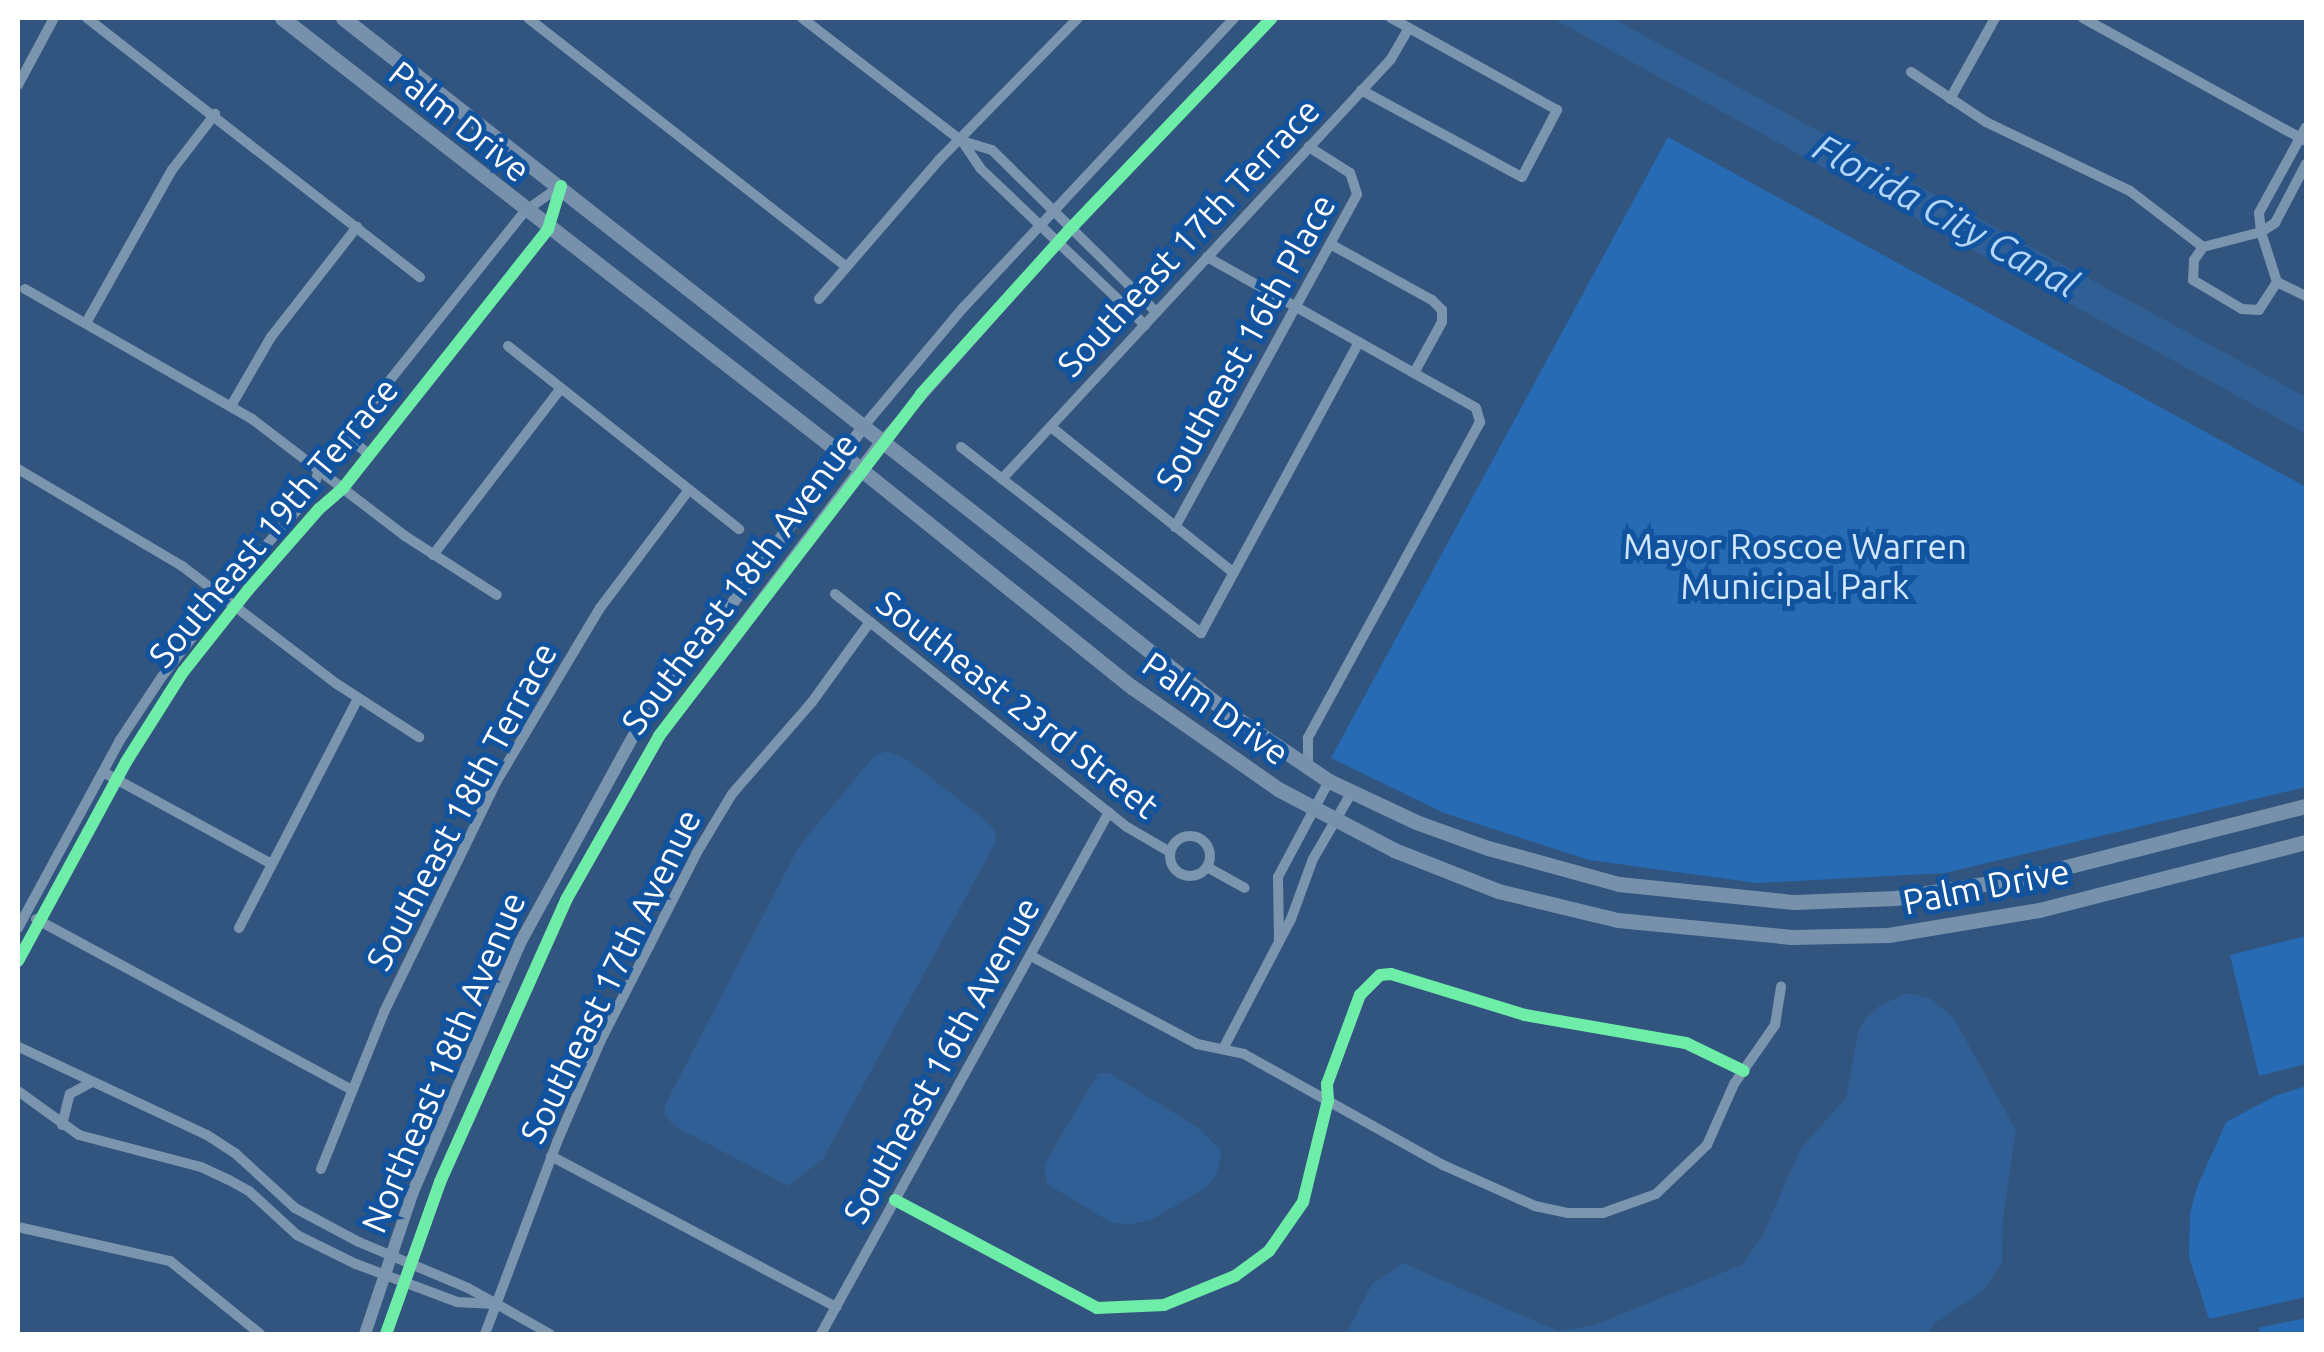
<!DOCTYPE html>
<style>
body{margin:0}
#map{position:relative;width:2324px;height:1352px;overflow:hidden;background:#31557e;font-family:Ubuntu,sans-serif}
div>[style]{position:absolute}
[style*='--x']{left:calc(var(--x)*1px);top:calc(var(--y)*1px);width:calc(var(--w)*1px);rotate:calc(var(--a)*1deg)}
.green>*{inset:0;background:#266bb4}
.water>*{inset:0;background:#2f5f94}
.minor>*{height:10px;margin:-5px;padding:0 5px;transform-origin:5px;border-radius:5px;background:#7c95af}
.minor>.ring{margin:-5px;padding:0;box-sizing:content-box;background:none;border:10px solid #7c95af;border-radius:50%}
.tertiary>*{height:12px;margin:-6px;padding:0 6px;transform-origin:6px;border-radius:6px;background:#7c95af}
.secondary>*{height:15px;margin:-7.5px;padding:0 7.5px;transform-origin:7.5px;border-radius:7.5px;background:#7790ac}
.cycleway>*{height:12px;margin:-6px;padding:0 6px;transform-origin:6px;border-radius:6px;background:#6deda7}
span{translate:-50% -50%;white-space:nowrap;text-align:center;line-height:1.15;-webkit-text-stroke:10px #11539e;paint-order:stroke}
.street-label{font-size:35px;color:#fff}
.park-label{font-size:35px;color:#d0e7fe}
.water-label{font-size:38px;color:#b4d7fb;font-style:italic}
.frame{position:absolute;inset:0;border:20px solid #fff;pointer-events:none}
</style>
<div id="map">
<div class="green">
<i style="clip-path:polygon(1668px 137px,2306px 487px,2306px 787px,1945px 873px,1757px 883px,1589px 860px,1444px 813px,1331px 758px)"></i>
<i style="clip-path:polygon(2306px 936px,2306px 1064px,2259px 1076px,2230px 955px)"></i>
<i style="clip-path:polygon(2306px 1086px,2306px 1297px,2209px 1319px,2189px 1257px,2190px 1213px,2197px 1187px,2226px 1122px,2275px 1096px)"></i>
<i style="clip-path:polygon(2306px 1318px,2306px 1334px,2261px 1334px,2258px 1328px)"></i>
</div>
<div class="water">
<i style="clip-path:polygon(1552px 18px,1612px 18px,2306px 397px,2306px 434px)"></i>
<i style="clip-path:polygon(887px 751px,908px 760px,987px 821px,995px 831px,996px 842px,823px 1159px,788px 1186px,674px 1126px,664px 1113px,666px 1103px,799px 846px,874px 756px)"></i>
<i style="clip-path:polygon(1907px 993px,1930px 998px,1953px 1017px,2016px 1130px,2003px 1219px,2002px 1263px,1983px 1291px,1935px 1323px,1927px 1334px,1346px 1334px,1372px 1284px,1403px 1263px,1558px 1331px,1595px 1325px,1741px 1265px,1762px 1237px,1800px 1149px,1846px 1098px,1858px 1032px,1865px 1019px,1879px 1006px)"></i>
<i style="clip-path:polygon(1098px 1073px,1109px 1073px,1199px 1128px,1222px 1152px,1216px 1176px,1206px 1188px,1151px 1220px,1128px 1225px,1110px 1222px,1047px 1184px,1044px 1165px)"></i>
</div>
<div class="minor">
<i style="--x:87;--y:18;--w:422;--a:37.9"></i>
<i style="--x:528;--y:18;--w:402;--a:38"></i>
<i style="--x:802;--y:18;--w:202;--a:37.6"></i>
<i style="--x:962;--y:141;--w:32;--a:56"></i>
<i style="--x:980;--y:168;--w:228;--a:43.6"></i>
<i style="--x:2083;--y:18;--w:255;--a:28.9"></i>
<i style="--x:1911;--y:72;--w:90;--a:33.7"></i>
<i style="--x:1986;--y:122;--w:160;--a:25.6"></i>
<i style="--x:2130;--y:191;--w:92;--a:37.5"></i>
<i style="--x:18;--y:85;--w:76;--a:-61.8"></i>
<i style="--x:1361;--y:90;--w:183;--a:28.4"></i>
<i style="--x:1522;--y:177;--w:76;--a:-62.4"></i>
<i style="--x:1557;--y:110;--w:190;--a:-151"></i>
<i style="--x:1950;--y:99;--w:93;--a:-60.9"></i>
<i style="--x:2306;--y:127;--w:98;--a:118.7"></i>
<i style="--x:2259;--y:213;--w:19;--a:84"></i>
<i style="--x:2261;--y:232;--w:17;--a:-33"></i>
<i style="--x:2275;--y:223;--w:67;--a:-62.3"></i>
<i style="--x:962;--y:141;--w:31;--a:17"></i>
<i style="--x:992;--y:150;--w:231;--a:44.6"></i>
<i style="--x:2261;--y:232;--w:52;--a:72.3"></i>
<i style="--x:2277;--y:282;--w:33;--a:123"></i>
<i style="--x:2259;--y:310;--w:17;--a:-177"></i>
<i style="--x:2242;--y:309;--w:57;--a:-149.4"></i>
<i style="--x:2193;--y:280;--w:20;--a:-87"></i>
<i style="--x:2194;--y:260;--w:16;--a:-55"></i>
<i style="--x:2203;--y:247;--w:60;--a:-14.5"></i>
<i style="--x:1330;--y:244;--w:116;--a:28.8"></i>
<i style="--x:1432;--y:300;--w:14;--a:45"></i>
<i style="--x:1442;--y:310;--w:12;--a:90"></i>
<i style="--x:1442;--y:322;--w:58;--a:118.8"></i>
<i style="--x:1207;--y:257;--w:308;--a:29.3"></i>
<i style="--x:1476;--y:408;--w:15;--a:74"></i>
<i style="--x:1480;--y:422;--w:360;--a:118.6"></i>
<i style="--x:1308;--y:738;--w:30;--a:90"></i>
<i style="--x:2277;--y:282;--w:32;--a:26"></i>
<i style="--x:25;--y:289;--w:262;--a:29.8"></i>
<i style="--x:252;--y:419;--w:193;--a:37.4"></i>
<i style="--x:405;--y:536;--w:109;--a:32.7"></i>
<i style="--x:819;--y:299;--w:184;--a:-49.2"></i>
<i style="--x:939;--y:160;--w:199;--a:-45.6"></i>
<i style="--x:86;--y:323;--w:176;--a:-60.7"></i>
<i style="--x:172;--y:170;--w:71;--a:-52.5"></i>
<i style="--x:508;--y:346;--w:295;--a:38.4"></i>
<i style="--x:231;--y:406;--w:80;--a:-59.9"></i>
<i style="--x:271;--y:337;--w:140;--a:-52"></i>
<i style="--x:863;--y:427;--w:154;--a:-50"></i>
<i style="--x:962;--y:309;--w:398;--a:-46.9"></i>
<i style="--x:1051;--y:427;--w:234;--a:38.6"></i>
<i style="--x:345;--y:435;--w:32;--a:39"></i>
<i style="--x:881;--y:442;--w:288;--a:-48.4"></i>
<i style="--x:1072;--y:227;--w:289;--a:-46.3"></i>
<i style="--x:961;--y:447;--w:304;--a:37.8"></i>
<i style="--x:1201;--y:633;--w:331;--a:-61.5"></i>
<i style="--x:18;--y:469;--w:191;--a:30.6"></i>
<i style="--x:182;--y:566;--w:195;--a:37.3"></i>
<i style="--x:337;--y:684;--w:98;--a:32.9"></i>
<i style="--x:1002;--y:479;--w:572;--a:-47.19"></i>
<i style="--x:1391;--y:59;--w:36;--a:-60"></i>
<i style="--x:1175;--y:527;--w:379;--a:-61.3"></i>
<i style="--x:1357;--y:194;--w:22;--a:-108"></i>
<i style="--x:1350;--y:173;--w:49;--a:-147.6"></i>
<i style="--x:433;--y:555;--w:210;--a:-52.5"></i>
<i style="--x:835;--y:594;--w:374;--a:38.6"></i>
<i style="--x:1127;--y:827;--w:50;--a:30.2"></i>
<i style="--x:103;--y:772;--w:192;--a:28.6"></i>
<i class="ring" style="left:1170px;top:836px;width:30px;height:30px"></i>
<i style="--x:1207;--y:867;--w:43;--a:28.9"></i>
<i style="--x:36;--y:919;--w:358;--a:28.4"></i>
<i style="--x:18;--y:928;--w:214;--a:-61.5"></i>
<i style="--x:120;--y:740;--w:74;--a:-56.5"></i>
<i style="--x:161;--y:678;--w:135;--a:-52.5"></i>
<i style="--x:243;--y:571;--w:86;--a:-48.3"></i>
<i style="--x:300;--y:507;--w:21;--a:-53"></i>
<i style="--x:313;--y:490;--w:22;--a:-74"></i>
<i style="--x:319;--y:469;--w:330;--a:-51.4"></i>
<i style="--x:525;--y:211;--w:42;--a:-35.2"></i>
<i style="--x:239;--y:928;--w:259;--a:-62.6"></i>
<i style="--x:1279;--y:941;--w:64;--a:-90.9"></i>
<i style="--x:1278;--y:877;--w:109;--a:-62"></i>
<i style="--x:1031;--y:956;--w:188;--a:27.9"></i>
<i style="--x:1197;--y:1044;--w:48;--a:12"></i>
<i style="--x:1244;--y:1054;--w:228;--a:29.2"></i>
<i style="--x:1443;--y:1165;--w:101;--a:24"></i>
<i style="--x:1535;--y:1206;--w:34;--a:12"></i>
<i style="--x:1568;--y:1213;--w:35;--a:0"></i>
<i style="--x:1603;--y:1213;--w:56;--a:-19.7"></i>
<i style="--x:1656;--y:1194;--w:71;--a:-43.9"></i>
<i style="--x:1707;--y:1145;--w:67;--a:-66.1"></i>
<i style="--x:1734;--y:1084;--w:72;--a:-55.2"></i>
<i style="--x:1775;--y:1025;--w:39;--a:-81"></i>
<i style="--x:18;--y:961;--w:226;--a:-61.5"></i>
<i style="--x:126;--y:762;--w:107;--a:-57.7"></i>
<i style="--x:183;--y:672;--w:105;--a:-51.6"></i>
<i style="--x:248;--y:590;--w:108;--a:-48.8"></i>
<i style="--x:319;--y:509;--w:32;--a:-41"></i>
<i style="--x:343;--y:488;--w:330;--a:-51.6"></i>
<i style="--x:548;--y:229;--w:45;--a:-73.2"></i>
<i style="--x:19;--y:1047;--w:208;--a:25.1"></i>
<i style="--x:207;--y:1135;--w:33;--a:33"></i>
<i style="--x:235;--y:1153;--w:81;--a:42.5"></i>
<i style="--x:295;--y:1208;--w:72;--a:28"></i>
<i style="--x:359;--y:1242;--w:118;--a:22.9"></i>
<i style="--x:468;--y:1288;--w:94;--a:29.3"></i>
<i style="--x:1223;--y:1049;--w:147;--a:-62.4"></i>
<i style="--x:1291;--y:919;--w:64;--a:-69.9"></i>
<i style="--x:1313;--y:859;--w:78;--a:-59.8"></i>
<i style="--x:18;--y:1091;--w:75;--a:35.8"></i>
<i style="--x:79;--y:1135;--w:126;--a:14.7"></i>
<i style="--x:201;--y:1167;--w:31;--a:25"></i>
<i style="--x:229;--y:1180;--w:23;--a:29"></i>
<i style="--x:249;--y:1191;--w:65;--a:42.5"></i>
<i style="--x:297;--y:1235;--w:66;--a:26.2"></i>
<i style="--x:356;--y:1264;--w:108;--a:20.6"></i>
<i style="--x:457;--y:1302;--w:36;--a:3"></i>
<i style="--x:62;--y:1125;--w:32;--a:-76"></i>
<i style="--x:70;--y:1094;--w:25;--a:-29"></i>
<i style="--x:551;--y:1156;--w:323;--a:27.9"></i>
<i style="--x:321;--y:1169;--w:169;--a:-68.1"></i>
<i style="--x:384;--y:1012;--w:254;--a:-64"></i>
<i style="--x:495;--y:784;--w:205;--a:-59.2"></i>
<i style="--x:600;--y:608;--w:148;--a:-53"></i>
<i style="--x:895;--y:1200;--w:229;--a:28.1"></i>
<i style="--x:1097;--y:1308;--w:67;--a:-2.6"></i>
<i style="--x:1164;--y:1305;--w:77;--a:-22.2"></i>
<i style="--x:1235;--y:1276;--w:42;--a:-36.3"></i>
<i style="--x:1269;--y:1251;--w:60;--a:-55.2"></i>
<i style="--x:1303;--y:1202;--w:105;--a:-76.2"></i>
<i style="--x:1328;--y:1100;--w:16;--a:-94"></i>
<i style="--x:1327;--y:1084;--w:95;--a:-69.7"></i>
<i style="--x:1360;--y:995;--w:28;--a:-45"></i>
<i style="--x:1380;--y:975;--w:11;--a:-5"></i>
<i style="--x:1391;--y:974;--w:140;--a:17"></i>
<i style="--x:1525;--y:1015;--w:163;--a:9.9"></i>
<i style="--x:1686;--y:1043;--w:64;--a:25.8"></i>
<i style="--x:18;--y:1227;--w:156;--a:12.6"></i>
<i style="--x:170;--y:1261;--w:116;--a:39"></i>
<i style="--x:485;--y:1334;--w:205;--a:-69.4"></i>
<i style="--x:557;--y:1142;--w:111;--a:-66.7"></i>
<i style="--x:601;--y:1040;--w:209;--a:-62.9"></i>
<i style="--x:696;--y:854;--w:70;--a:-59"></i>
<i style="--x:732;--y:794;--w:122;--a:-49"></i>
<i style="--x:812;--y:702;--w:99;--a:-54.1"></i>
<i style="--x:821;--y:1334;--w:596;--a:-61.11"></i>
</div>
<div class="tertiary">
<i style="--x:365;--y:1334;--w:148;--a:-71.4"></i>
<i style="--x:412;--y:1194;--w:273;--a:-66.7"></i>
<i style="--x:520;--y:943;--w:235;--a:-61.3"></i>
<i style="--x:633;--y:737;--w:386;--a:-53.4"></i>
<i style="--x:386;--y:1334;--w:161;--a:-70.4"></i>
<i style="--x:440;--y:1182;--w:309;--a:-65.9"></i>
<i style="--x:566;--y:900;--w:189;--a:-60.4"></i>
<i style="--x:659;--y:736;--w:368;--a:-52.9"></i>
</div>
<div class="secondary">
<i style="--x:282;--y:18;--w:711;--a:37.92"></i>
<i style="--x:843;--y:455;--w:371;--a:38.8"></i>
<i style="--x:1132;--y:687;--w:178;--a:34.9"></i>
<i style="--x:1278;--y:789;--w:131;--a:27.7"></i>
<i style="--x:1394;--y:850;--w:112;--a:21.5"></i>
<i style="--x:1498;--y:891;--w:123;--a:13.6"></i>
<i style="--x:1618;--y:920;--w:174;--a:5.6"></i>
<i style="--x:1791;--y:937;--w:97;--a:-1.2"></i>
<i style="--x:1888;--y:935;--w:153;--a:-9.4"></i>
<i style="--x:2039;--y:910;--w:276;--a:-14.3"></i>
<i style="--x:343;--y:18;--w:1124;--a:38.13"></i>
<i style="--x:1227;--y:712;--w:123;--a:34.1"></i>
<i style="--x:1329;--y:781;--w:96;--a:25.2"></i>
<i style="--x:1416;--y:822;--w:77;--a:19.9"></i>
<i style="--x:1488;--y:848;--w:136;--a:15.4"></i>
<i style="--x:1619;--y:884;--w:176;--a:5.9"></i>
<i style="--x:1794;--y:902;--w:101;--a:-2.3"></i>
<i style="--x:1895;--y:898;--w:134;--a:-9"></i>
<i style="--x:2027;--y:877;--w:288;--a:-14.3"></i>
</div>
<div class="cycleway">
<i style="--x:18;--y:961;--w:226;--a:-61.5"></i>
<i style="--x:126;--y:762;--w:107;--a:-57.7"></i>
<i style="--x:183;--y:672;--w:105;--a:-51.6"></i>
<i style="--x:248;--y:590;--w:108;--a:-48.8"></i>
<i style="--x:319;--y:509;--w:32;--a:-41"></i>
<i style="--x:343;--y:488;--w:330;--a:-51.6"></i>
<i style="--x:548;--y:229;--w:45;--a:-73.2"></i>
<i style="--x:895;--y:1200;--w:229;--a:28.1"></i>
<i style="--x:1097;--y:1308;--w:67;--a:-2.6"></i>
<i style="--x:1164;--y:1305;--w:77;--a:-22.2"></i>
<i style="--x:1235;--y:1276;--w:42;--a:-36.3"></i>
<i style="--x:1269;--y:1251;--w:60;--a:-55.2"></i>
<i style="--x:1303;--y:1202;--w:105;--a:-76.2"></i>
<i style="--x:1328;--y:1100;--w:16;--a:-94"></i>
<i style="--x:1327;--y:1084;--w:95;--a:-69.7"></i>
<i style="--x:1360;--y:995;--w:28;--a:-45"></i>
<i style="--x:1380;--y:975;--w:11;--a:-5"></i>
<i style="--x:1391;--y:974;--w:140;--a:17"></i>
<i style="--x:1525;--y:1015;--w:163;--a:9.9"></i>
<i style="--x:1686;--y:1043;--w:64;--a:25.8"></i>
<i style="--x:386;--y:1334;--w:161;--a:-70.4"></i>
<i style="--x:440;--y:1182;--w:309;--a:-65.9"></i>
<i style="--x:566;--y:900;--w:189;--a:-60.4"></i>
<i style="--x:659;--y:736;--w:431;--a:-52.5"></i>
<i style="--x:921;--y:394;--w:225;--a:-47.9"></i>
<i style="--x:1072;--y:227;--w:289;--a:-46.3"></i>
</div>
<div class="street-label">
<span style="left:460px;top:121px;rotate:39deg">Palm Drive</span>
<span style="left:1188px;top:237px;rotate:-47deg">Southeast 17th Terrace</span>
<span style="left:1245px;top:342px;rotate:-61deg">Southeast 16th Place</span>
<span style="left:273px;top:522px;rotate:-50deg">Southeast 19th Terrace</span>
<span style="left:739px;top:583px;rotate:-53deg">Southeast 18th Avenue</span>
<span style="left:1018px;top:704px;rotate:38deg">Southeast 23rd Street</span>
<span style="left:1216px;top:708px;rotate:35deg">Palm Drive</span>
<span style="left:461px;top:806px;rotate:-62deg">Southeast 18th Terrace</span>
<span style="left:1986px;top:886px;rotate:-11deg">Palm Drive</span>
<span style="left:610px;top:976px;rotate:-64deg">Southeast 17th Avenue</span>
<span style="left:941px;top:1060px;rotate:-61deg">Southeast 16th Avenue</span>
<span style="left:443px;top:1062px;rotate:-67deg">Northeast 18th Avenue</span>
</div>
<div class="park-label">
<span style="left:1795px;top:566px">Mayor Roscoe Warren<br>Municipal Park</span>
</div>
<div class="water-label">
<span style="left:1946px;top:216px;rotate:29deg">Florida City Canal</span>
</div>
<div class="frame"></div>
</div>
